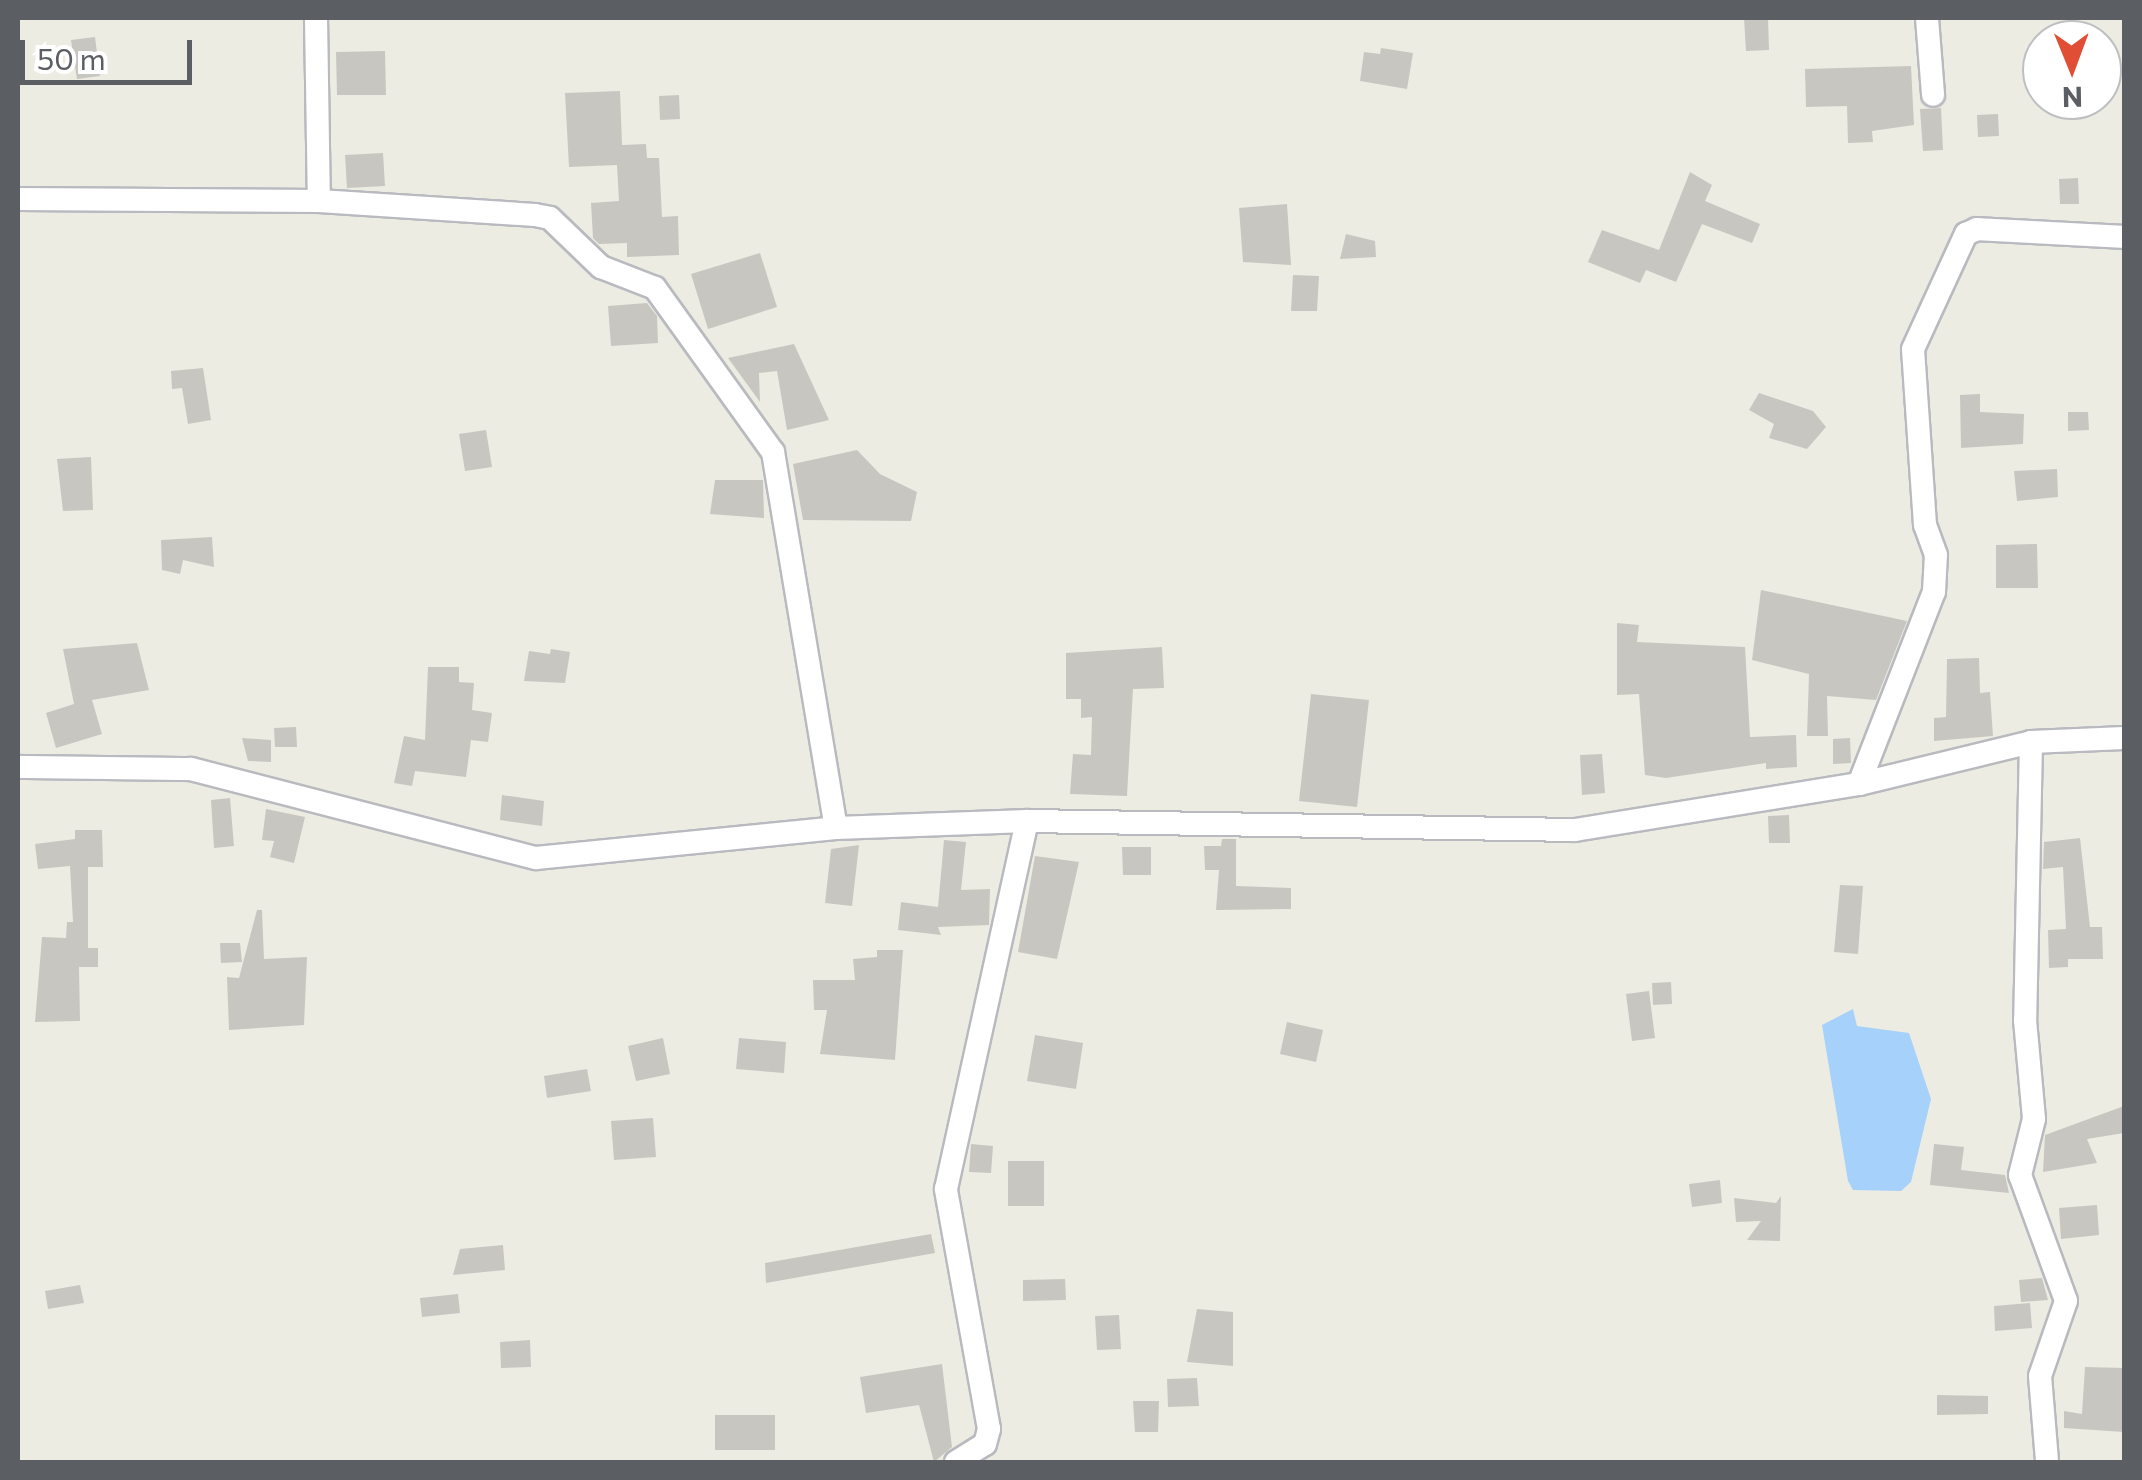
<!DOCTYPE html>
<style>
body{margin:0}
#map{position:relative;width:2142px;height:1480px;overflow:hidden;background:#edece3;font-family:Commissioner,sans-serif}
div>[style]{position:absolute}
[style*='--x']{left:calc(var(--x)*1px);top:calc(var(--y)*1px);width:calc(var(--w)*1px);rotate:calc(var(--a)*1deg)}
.water>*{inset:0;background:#a6d1fb}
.building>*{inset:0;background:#c8c6c0}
.roads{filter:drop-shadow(2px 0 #b8babf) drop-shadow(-2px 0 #b8babf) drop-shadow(0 2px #b8babf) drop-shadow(0 -2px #b8babf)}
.minor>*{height:22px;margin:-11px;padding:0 11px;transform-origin:11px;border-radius:11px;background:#fff}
span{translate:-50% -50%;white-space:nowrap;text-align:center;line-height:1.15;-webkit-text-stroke:8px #fff;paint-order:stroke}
.frame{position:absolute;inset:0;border:20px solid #5b5e63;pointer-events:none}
.north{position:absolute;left:2022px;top:20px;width:100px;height:100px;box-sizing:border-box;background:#fff;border:2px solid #bdbfc1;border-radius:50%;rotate:179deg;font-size:28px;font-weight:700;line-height:40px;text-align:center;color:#5b5e63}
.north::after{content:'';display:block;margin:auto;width:35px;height:45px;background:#e14e36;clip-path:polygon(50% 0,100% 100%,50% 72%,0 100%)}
.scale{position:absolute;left:20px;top:40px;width:172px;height:45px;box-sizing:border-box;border:5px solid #5b5e63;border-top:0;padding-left:12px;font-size:30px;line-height:35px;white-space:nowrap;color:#5b5e63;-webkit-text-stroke:8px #fff;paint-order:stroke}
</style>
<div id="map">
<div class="water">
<i style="clip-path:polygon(1853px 1009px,1857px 1026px,1909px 1033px,1931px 1099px,1911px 1182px,1901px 1191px,1853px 1190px,1848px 1181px,1822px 1025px)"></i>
</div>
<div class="building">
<i style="clip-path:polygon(1744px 18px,1768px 18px,1769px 50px,1746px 51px)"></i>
<i style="clip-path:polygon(95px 37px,100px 76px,77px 79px,71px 40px)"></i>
<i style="clip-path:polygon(1381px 48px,1413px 53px,1407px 89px,1360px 81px,1364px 52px,1380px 54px)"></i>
<i style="clip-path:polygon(385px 51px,386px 95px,337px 95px,336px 52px)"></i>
<i style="clip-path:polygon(1911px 66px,1914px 125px,1872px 131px,1873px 142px,1848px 143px,1847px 106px,1806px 107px,1805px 69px)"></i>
<i style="clip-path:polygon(620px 91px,622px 145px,646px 144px,647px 158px,659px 158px,662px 217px,678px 216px,679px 255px,627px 257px,627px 243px,599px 244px,593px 238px,591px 203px,619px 201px,617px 165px,569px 167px,565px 93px)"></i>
<i style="clip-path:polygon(679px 95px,680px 119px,660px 120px,659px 96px)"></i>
<i style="clip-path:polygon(1941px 108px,1943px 150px,1923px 151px,1920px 109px)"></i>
<i style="clip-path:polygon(1998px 114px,1999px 136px,1978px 137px,1977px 115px)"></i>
<i style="clip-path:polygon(383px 153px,385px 186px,347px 188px,345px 155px)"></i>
<i style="clip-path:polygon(1690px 172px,1712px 185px,1705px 201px,1760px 224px,1752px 243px,1702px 224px,1676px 282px,1646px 270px,1640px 283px,1588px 262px,1602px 230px,1659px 250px)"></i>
<i style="clip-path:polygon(2078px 178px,2079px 204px,2060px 204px,2059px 179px)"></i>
<i style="clip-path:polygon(1287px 204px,1291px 265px,1243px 262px,1239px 208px)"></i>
<i style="clip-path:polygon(1346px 234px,1375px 241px,1376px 257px,1340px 259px)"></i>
<i style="clip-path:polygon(760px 253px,777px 307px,708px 329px,691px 274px)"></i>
<i style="clip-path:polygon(1293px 275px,1319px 276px,1317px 311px,1291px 311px)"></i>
<i style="clip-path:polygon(647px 303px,657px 316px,658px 343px,611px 346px,608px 306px)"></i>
<i style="clip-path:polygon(794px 344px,829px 420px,787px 430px,777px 371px,759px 373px,760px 402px,728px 358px)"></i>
<i style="clip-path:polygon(203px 368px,211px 420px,188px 424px,182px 388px,172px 389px,171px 371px)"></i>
<i style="clip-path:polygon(1759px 393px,1813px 411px,1826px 427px,1807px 449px,1769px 438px,1774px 424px,1749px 410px)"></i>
<i style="clip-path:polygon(1980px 394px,1980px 412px,2024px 414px,2023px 444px,1961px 448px,1960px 395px)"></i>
<i style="clip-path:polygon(2068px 412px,2088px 412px,2089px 430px,2068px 431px)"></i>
<i style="clip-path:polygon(486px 430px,492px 467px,465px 471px,459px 434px)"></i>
<i style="clip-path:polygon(857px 450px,880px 474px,917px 492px,911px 521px,803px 520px,793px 464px)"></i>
<i style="clip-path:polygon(91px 457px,93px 510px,63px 511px,57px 459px)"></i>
<i style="clip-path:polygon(2057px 469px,2058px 497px,2017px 501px,2014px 471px)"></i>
<i style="clip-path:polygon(715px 480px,763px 480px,764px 518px,710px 514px)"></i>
<i style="clip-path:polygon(212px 537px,214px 567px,183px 560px,180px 574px,162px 570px,161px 540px)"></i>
<i style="clip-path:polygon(2037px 544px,2038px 588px,1996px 588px,1996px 545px)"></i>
<i style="clip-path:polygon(1761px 590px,1907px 621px,1876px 700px,1827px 696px,1828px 736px,1807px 736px,1809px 674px,1752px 660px)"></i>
<i style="clip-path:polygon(1617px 623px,1639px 625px,1637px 642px,1745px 647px,1750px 737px,1796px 735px,1797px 767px,1766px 769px,1766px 763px,1666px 778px,1645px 775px,1639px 694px,1617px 695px)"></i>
<i style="clip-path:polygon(137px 643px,149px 690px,92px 700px,102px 734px,56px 748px,46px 713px,74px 704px,63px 649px)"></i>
<i style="clip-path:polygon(1162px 647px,1164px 688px,1133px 689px,1127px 796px,1070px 794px,1073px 754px,1091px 755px,1092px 717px,1081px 718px,1081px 699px,1066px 699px,1066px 653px)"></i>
<i style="clip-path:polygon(551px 649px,570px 652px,565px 683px,524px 681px,529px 651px,550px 654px)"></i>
<i style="clip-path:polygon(1979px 658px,1980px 693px,1990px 692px,1993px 736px,1934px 741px,1934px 718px,1946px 717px,1947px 659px)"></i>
<i style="clip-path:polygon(428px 667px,459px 667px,459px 682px,474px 683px,472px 710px,492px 713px,488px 742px,471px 740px,466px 777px,415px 771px,412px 786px,394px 783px,404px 736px,425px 740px)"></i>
<i style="clip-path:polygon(1311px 694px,1369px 700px,1357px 807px,1299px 801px)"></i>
<i style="clip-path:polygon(296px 727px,297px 747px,275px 747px,274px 728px)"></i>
<i style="clip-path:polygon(242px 738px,271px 740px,271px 762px,248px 761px)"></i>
<i style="clip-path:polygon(1850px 738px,1851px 763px,1833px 764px,1833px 739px)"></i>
<i style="clip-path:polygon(1602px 754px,1605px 793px,1582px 795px,1580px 755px)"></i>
<i style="clip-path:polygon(502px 795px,544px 801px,542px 826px,500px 820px)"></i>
<i style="clip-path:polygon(230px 798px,234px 846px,214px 848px,211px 800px)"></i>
<i style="clip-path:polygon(266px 809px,305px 817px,294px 863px,270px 857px,274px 841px,262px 840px)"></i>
<i style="clip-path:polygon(1789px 815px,1790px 843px,1769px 843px,1768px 816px)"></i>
<i style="clip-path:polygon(75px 830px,102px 830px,103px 867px,88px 867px,88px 948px,98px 948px,98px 967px,79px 967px,80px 1021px,35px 1022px,42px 937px,66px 938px,67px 922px,73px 922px,70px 866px,38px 869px,35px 844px,75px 839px)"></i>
<i style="clip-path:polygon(2080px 838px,2090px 927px,2102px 927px,2103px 959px,2068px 959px,2068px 967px,2049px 968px,2048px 930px,2066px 929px,2063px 867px,2043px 869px,2044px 842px)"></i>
<i style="clip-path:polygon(1222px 839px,1236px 839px,1236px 886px,1291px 888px,1291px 909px,1216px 910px,1219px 870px,1205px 870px,1204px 846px,1221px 846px)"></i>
<i style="clip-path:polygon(944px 840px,966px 842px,961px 890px,990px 889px,989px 925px,938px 927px,941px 935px,898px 930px,901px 902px,938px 907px)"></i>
<i style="clip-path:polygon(859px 845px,852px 906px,825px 903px,831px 849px)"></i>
<i style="clip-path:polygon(1122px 847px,1151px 847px,1151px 875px,1123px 875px)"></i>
<i style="clip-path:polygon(1035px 856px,1079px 862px,1057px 959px,1018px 952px)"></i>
<i style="clip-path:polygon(1840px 885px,1863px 886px,1858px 954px,1834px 952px)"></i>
<i style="clip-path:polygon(257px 910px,262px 910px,264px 959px,307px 957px,304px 1025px,229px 1030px,227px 977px,239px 978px)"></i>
<i style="clip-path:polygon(220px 943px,240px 943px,242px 962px,221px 963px)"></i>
<i style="clip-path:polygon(877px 950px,903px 950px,895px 1060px,820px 1054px,827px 1010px,814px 1010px,813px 980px,855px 980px,853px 959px,877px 957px)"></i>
<i style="clip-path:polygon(1671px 982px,1672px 1004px,1653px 1005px,1652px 983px)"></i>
<i style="clip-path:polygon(1649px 991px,1655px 1038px,1632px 1041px,1626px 994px)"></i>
<i style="clip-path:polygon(1287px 1022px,1323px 1030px,1316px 1062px,1280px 1054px)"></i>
<i style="clip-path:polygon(1035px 1035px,1083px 1043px,1076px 1089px,1027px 1081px)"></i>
<i style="clip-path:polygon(663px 1038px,670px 1074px,636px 1081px,628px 1046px)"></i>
<i style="clip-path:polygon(739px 1038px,786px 1042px,784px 1073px,736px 1069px)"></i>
<i style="clip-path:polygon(587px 1069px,591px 1091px,547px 1098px,544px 1076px)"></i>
<i style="clip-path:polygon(2124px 1106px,2124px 1133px,2087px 1139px,2097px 1163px,2043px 1172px,2045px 1135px)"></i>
<i style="clip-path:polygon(653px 1118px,656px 1157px,614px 1160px,611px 1121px)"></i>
<i style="clip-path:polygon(971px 1144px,993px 1146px,991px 1173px,969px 1172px)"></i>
<i style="clip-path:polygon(1934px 1144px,1964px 1147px,1961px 1170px,2005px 1175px,2009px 1193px,1930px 1185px)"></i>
<i style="clip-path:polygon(1008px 1161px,1044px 1161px,1044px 1206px,1008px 1206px)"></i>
<i style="clip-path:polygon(1720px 1180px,1722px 1203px,1692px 1207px,1689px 1184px)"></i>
<i style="clip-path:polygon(1781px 1196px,1780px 1241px,1747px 1240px,1761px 1221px,1736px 1222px,1734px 1198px,1776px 1203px)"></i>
<i style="clip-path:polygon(2097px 1205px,2099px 1235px,2061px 1239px,2059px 1208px)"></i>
<i style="clip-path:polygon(931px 1234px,935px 1253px,766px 1283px,765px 1263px)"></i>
<i style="clip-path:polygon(503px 1245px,505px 1270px,453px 1275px,460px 1249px)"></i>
<i style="clip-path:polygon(2042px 1278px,2048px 1300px,2021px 1302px,2019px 1280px)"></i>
<i style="clip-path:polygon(1065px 1279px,1066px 1300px,1023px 1301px,1023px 1280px)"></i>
<i style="clip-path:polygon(80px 1285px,84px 1303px,48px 1309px,45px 1291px)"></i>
<i style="clip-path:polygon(458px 1294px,460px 1313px,422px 1317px,420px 1298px)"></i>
<i style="clip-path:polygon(2030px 1303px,2032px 1328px,1995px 1331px,1994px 1306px)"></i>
<i style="clip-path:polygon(1197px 1309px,1233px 1312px,1233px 1366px,1187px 1362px)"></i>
<i style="clip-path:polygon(1119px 1315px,1121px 1349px,1097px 1350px,1095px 1316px)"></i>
<i style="clip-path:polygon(530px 1340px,531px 1367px,501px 1368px,500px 1342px)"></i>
<i style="clip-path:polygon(942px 1364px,952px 1447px,934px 1462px,919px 1405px,866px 1413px,860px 1377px)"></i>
<i style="clip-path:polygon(2085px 1367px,2124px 1368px,2124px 1432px,2064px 1428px,2064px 1411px,2082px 1414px)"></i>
<i style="clip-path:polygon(1197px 1378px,1199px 1406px,1168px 1407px,1167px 1379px)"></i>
<i style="clip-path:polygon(1937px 1395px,1988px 1396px,1988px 1414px,1937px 1415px)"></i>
<i style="clip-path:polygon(1133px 1401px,1159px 1401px,1158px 1432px,1135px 1432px)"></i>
<i style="clip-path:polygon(715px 1415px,775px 1415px,775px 1450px,715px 1450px)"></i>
</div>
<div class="roads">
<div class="minor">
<i style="--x:316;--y:18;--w:183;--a:89.1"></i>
<i style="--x:1927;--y:18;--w:77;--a:85.5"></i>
<i style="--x:18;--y:199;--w:301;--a:0.4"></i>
<i style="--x:319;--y:201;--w:216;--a:3.7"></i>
<i style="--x:535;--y:215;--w:15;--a:11"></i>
<i style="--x:550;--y:218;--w:71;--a:43.9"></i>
<i style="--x:601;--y:267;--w:58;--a:21.3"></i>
<i style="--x:655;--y:288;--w:202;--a:54.3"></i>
<i style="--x:773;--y:452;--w:381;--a:80.5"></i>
<i style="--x:2031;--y:742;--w:278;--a:91.2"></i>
<i style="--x:2025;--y:1020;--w:99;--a:84.8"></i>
<i style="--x:2034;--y:1119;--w:58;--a:104"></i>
<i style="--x:2020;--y:1175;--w:134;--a:69.9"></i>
<i style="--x:2066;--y:1301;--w:79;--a:109.1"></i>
<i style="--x:2040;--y:1376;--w:86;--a:85.3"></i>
<i style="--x:18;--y:767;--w:173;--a:0.7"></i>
<i style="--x:191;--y:769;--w:356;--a:14.5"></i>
<i style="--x:536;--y:858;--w:301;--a:-5.7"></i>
<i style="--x:836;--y:828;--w:191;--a:-2.1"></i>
<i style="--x:1027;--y:821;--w:548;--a:0.94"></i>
<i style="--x:1575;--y:830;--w:288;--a:-9.2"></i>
<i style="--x:1859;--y:784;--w:177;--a:-13.7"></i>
<i style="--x:2031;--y:742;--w:93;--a:-2.5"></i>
<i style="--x:1859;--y:784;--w:206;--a:-68.7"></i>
<i style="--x:1934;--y:592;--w:37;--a:-87"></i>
<i style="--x:1936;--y:555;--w:32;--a:-110"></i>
<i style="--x:1925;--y:525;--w:176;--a:-93.9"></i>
<i style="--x:1913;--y:349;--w:127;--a:-65.3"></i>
<i style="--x:1966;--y:234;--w:12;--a:-24"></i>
<i style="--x:1977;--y:229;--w:147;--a:3.1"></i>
<i style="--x:956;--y:1462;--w:34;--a:-32"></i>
<i style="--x:985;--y:1444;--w:16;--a:-75"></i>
<i style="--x:989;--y:1429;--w:244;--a:-100.2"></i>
<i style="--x:946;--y:1189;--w:377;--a:-77.6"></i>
</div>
</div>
<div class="frame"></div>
<div class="north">N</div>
<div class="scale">50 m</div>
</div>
